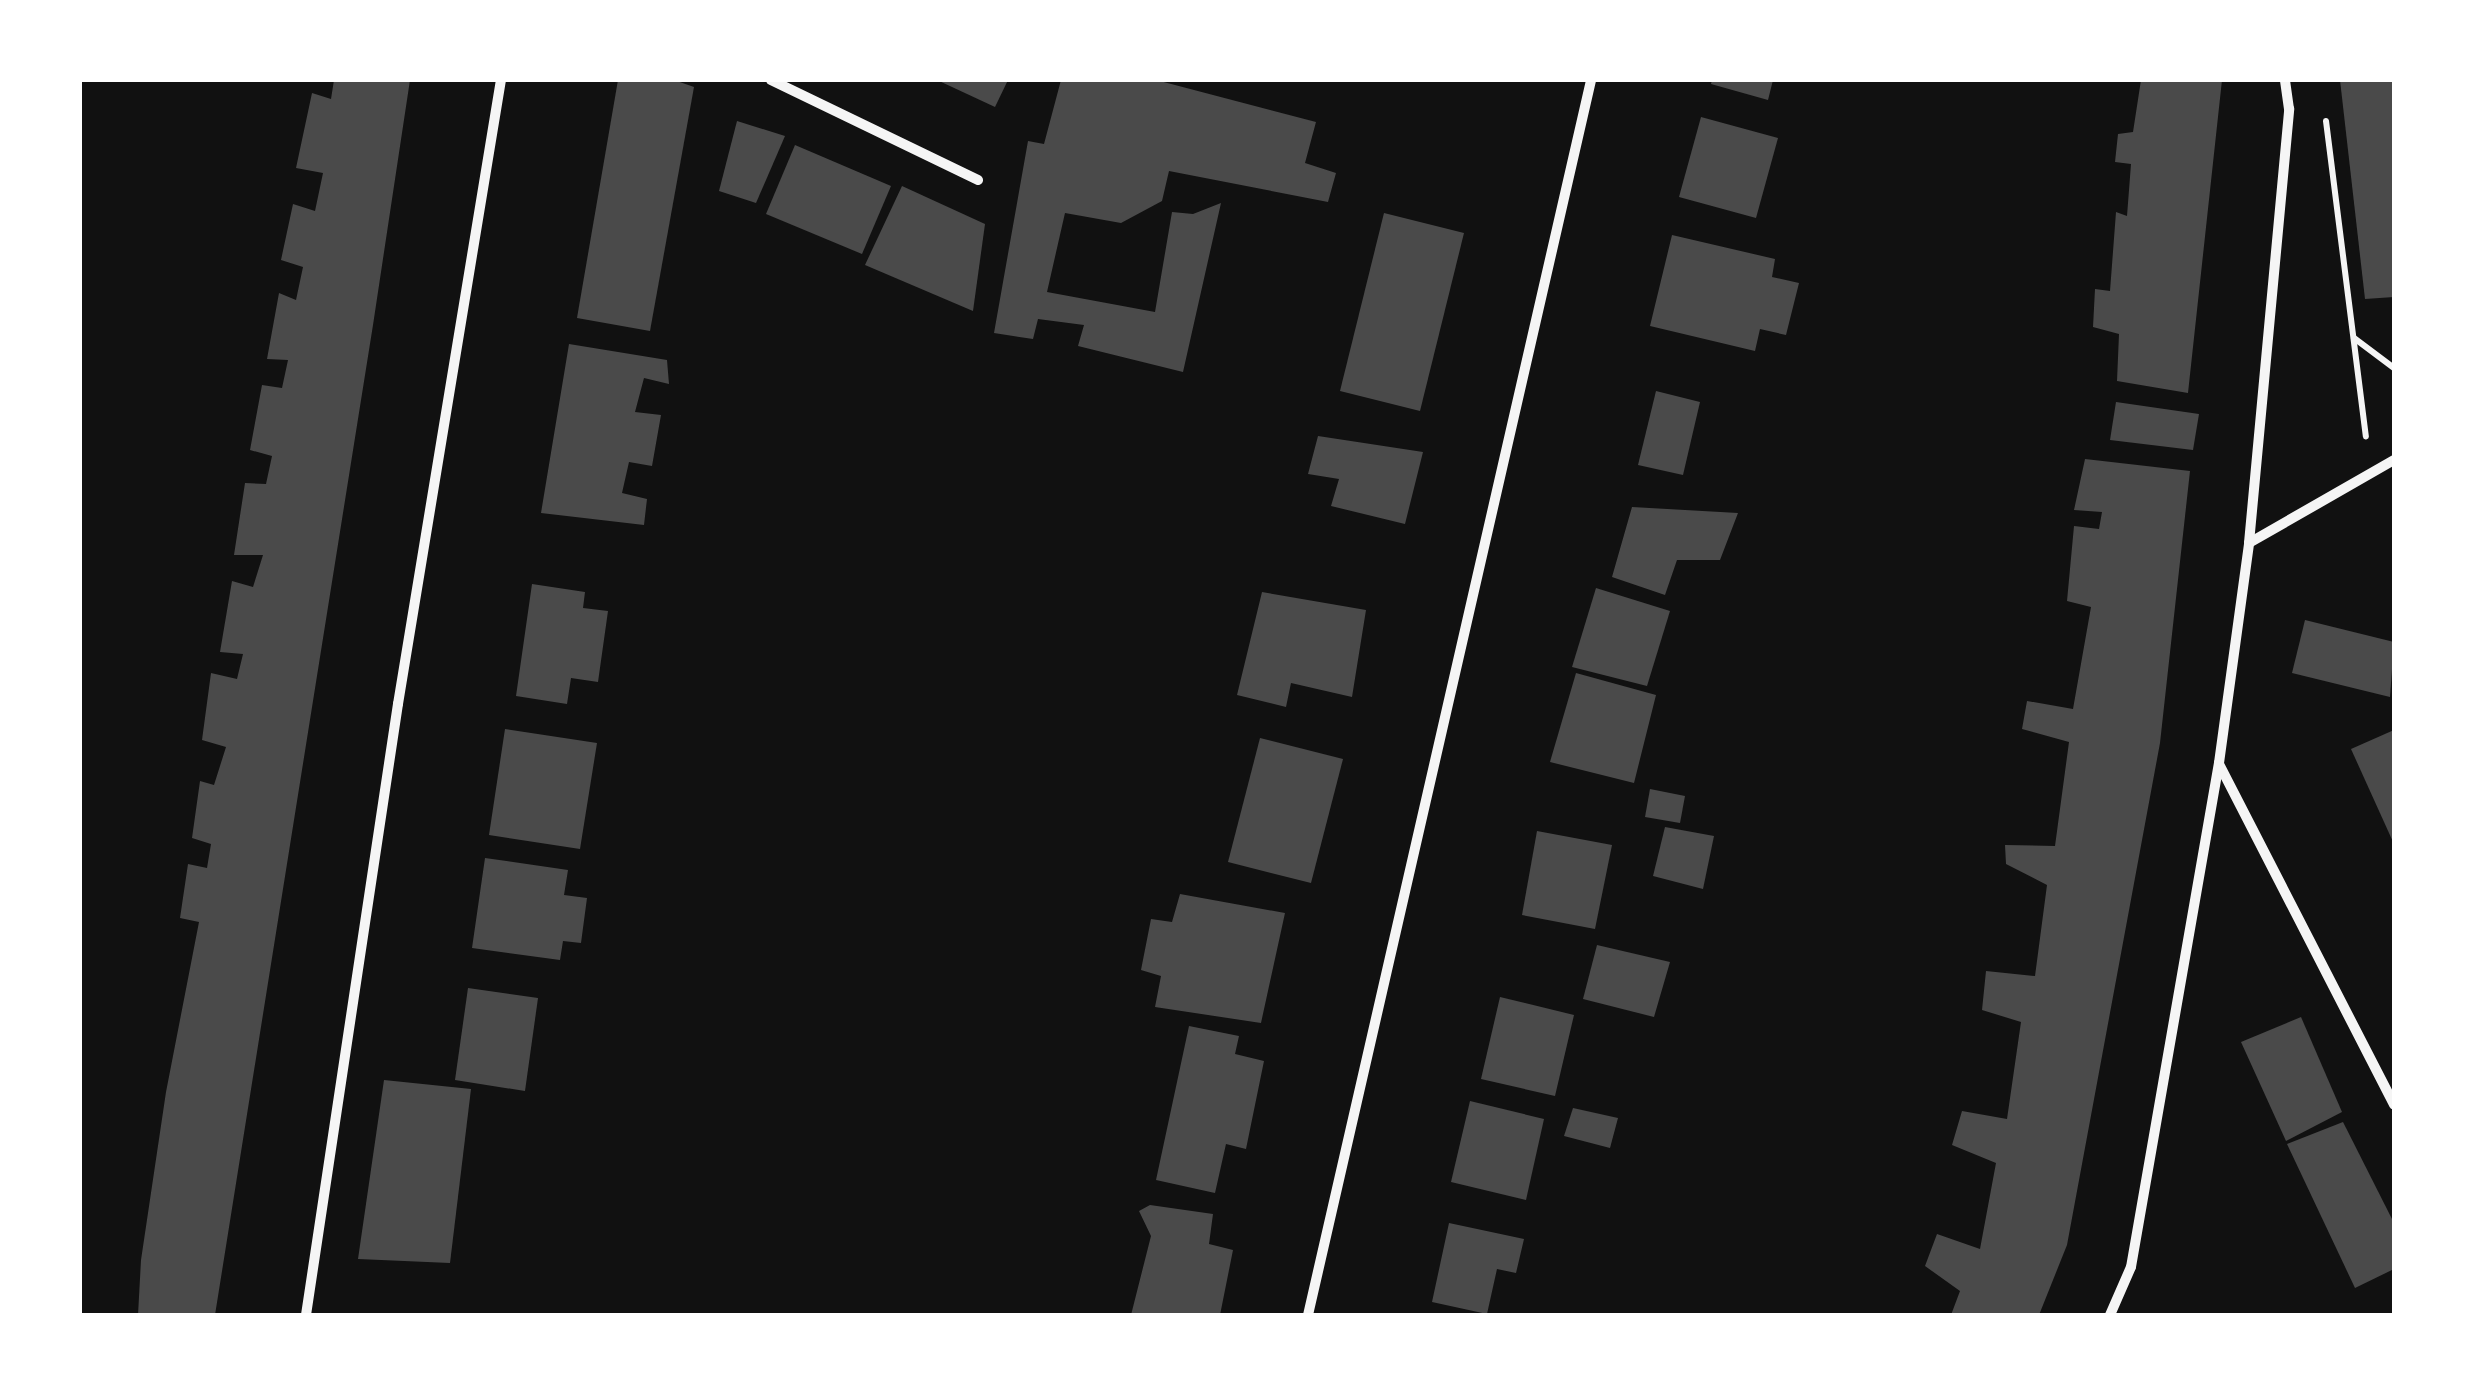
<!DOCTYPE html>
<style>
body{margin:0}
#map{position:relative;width:2474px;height:1395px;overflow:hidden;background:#111;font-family:Montserrat,sans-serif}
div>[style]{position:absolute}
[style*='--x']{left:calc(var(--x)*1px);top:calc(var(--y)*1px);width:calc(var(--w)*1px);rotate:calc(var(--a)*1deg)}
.building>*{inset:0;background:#4a4a4a}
.path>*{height:6px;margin:-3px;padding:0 3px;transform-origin:3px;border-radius:3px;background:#f5f5f5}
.minor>*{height:10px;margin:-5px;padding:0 5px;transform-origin:5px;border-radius:5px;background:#f5f5f5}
span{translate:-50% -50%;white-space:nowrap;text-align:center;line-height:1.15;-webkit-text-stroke:9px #fff;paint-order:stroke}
.frame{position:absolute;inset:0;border:82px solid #fff;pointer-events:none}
</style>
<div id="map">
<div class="building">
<i style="clip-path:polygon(334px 80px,410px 80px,373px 325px,215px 1315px,138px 1315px,141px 1260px,166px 1092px,199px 922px,180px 918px,188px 864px,207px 868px,211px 844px,192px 838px,200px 781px,214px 785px,226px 747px,202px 740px,211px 673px,237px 679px,243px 654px,220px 652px,232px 581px,253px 587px,263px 555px,234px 555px,245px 483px,266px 484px,272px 456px,250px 450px,262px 385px,282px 388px,288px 360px,267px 359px,279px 293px,296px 300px,303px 267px,281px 260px,293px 204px,315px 211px,323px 173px,296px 168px,312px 93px,331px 99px)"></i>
<i style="clip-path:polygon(618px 80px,674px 80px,694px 87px,650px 331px,577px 318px)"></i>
<i style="clip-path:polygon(937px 80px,1008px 80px,995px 107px)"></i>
<i style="clip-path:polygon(1061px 80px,1156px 80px,1316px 122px,1305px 163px,1336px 173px,1328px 202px,1169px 171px,1162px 201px,1121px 223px,1065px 213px,1047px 292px,1155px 312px,1172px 212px,1193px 214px,1221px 203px,1183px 372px,1078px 346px,1084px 325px,1038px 319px,1033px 339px,994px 333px,1028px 141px,1044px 144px)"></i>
<i style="clip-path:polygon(1712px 80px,1773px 80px,1768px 100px,1711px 84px)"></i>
<i style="clip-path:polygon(2141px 80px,2222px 80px,2188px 393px,2117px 381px,2119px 334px,2093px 327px,2095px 289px,2110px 291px,2116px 212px,2127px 216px,2131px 164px,2115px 162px,2118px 134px,2133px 132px)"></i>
<i style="clip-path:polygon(2340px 80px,2394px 80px,2394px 297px,2365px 299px)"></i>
<i style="clip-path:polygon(1701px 117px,1778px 138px,1756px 218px,1679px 197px)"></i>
<i style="clip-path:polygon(737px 121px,785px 136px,756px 203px,719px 191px)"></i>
<i style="clip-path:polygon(795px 145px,891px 186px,862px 254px,766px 214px)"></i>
<i style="clip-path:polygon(902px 186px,985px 224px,973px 311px,865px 265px)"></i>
<i style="clip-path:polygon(1384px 213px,1464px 233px,1420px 411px,1340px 391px)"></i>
<i style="clip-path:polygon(1672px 235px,1775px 259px,1772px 277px,1799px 283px,1786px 335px,1760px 329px,1755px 351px,1650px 326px)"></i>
<i style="clip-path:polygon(569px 344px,667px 360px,669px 384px,644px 378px,635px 412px,661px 415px,652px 466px,629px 462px,622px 493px,647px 499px,644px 525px,541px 513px)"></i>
<i style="clip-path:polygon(1656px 391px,1700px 402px,1683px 475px,1638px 465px)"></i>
<i style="clip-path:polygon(2116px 402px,2199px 414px,2193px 450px,2110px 440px)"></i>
<i style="clip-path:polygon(1318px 436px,1423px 452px,1405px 524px,1331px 506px,1339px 479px,1308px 474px)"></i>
<i style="clip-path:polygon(2085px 459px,2190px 471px,2160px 743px,2067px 1245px,2039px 1315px,1951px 1315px,1960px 1291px,1925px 1266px,1937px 1234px,1980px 1249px,1996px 1163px,1952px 1145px,1962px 1111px,2007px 1119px,2021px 1022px,1982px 1010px,1986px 971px,2035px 976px,2047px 885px,2006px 864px,2005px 845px,2055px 846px,2069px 742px,2022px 729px,2027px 701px,2073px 709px,2091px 607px,2067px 601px,2074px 526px,2099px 529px,2102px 512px,2074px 510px)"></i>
<i style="clip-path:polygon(1632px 507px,1738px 513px,1720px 560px,1677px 560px,1665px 595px,1612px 577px)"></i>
<i style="clip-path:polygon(532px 584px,585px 592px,583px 608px,608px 611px,598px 682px,571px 678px,567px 704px,516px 696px)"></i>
<i style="clip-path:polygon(1596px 588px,1670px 611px,1647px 686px,1572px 667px)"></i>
<i style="clip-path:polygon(1262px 592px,1366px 610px,1352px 697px,1291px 683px,1286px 707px,1237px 695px)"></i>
<i style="clip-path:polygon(2305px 620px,2394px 642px,2390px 697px,2292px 673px)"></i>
<i style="clip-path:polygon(1576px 673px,1656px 695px,1634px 783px,1550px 762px)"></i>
<i style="clip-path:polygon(505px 729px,597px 743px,580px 849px,489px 835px)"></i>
<i style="clip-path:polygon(2394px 730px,2394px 844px,2351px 749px)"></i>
<i style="clip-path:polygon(1260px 738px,1343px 759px,1311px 883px,1228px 862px)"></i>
<i style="clip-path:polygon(1650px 789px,1685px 796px,1680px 823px,1645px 817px)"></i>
<i style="clip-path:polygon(1665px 827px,1714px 836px,1703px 889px,1653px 876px)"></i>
<i style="clip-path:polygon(1537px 831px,1612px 845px,1595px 929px,1522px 915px)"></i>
<i style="clip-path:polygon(485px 858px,568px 870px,564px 895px,587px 898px,581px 943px,563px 941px,560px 960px,472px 948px)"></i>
<i style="clip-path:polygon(1180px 894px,1285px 913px,1261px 1023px,1155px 1007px,1161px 976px,1141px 970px,1151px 919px,1172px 922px)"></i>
<i style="clip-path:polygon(1597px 945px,1670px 962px,1654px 1017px,1583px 999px)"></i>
<i style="clip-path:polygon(468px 988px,538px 998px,525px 1091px,455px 1080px)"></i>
<i style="clip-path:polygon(1500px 997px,1574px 1015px,1555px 1096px,1481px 1079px)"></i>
<i style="clip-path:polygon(2301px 1017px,2342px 1112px,2286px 1141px,2241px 1042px)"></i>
<i style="clip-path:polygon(1189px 1026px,1239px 1036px,1235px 1054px,1264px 1061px,1246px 1149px,1226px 1144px,1215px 1193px,1156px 1180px)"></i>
<i style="clip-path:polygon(384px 1080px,471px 1089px,450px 1263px,358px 1259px)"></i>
<i style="clip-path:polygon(1470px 1101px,1544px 1119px,1526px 1200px,1451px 1182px)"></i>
<i style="clip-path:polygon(1573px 1108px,1618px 1118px,1610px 1148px,1564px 1136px)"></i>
<i style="clip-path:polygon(2343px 1122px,2394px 1223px,2394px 1269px,2355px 1288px,2287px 1144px)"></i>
<i style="clip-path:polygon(1150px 1205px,1213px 1214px,1209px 1244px,1233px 1250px,1220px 1315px,1131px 1315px,1151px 1236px,1139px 1211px)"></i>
<i style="clip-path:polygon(1449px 1223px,1524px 1239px,1516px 1273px,1497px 1269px,1487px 1314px,1432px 1302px)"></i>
</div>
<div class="path">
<i style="--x:2326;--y:121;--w:318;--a:82.8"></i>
<i style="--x:2354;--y:338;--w:50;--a:36.9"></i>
</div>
<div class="minor">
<i style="--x:771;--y:80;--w:230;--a:25.8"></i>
<i style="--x:2249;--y:543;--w:167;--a:-29.8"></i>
<i style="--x:2219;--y:764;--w:383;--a:62.8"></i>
<i style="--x:306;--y:1315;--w:618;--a:-81.44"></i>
<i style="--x:398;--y:704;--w:632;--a:-80.63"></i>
<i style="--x:1308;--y:1315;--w:1267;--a:-77.09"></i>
<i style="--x:2110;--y:1315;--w:52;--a:-66.4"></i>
<i style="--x:2131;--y:1267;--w:512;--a:-80.1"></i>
<i style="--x:2219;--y:763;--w:222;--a:-82.2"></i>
<i style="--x:2249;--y:543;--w:436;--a:-84.7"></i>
<i style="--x:2289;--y:109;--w:29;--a:-98"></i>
</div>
<div class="frame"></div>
</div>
